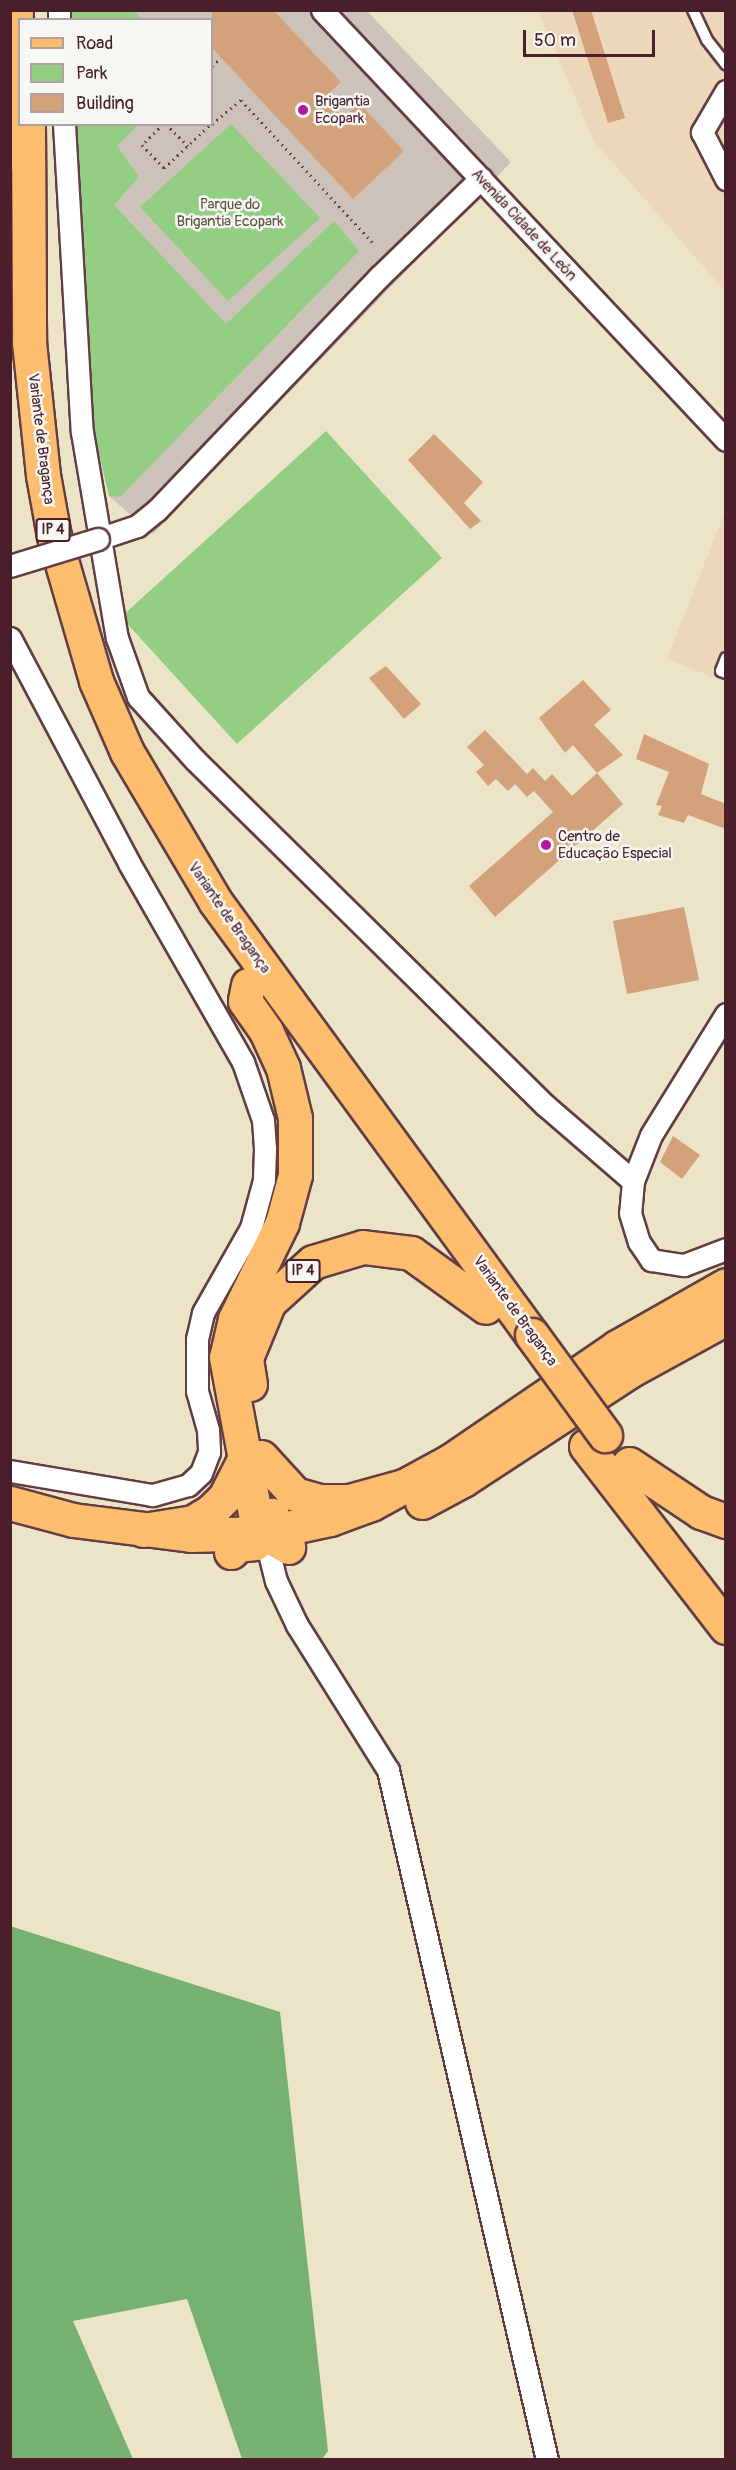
<!DOCTYPE html>
<meta charset="utf-8">
<style>
body{margin:0}
#map{position:relative;width:736px;height:2470px;overflow:hidden;background:#ebe4c6;font-family:Pangolin,sans-serif}
div>[style]{position:absolute}
[style*='--x']{left:calc(var(--x)*1px);top:calc(var(--y)*1px);width:calc(var(--w)*1px);rotate:calc(var(--a)*1deg)}
.built>*{inset:0;background:#edd7bb}
.industrial>*{inset:0;background:#ccc2b9}
.green>*{inset:0;background:#94ce82}
.forest>*{inset:0;background:#77b170}
.building>*{inset:0;background:#d3a27b}
.path>*{height:3px;margin-top:-1.5px;transform-origin:0;background:repeating-linear-gradient(90deg,#623d42 0 1.5px,transparent 0 6px)}
.roads{filter:drop-shadow(2px 0 #623d42) drop-shadow(-2px 0 #623d42) drop-shadow(0 2px #623d42) drop-shadow(0 -2px #623d42)}
.lane>*{height:10px;margin:-5px;padding:0 5px;transform-origin:5px;border-radius:5px;background:#fff}
.street>*{height:21px;margin:-10.5px;padding:0 10.5px;transform-origin:10.5px;border-radius:10.5px;background:#fff}
.primary>*{height:33px;margin:-16.5px;padding:0 16.5px;transform-origin:16.5px;border-radius:16.5px;background:#fcbd6f}
.highway>*{height:33px;margin:-16.5px;padding:0 16.5px;transform-origin:16.5px;border-radius:16.5px;background:#fcbd6f}
.bridges{filter:drop-shadow(2px 0 #623d42) drop-shadow(-2px 0 #623d42) drop-shadow(0 2px #623d42) drop-shadow(0 -2px #623d42)}
.street-bridge>*{height:21px;margin:-10.5px;padding:0 10.5px;transform-origin:10.5px;border-radius:10.5px;background:#fff}
.highway-bridge>*{height:33px;margin:-16.5px;padding:0 16.5px;transform-origin:16.5px;border-radius:16.5px;background:#fcbd6f}
.dots>*{width:16px;height:16px;translate:-50% -50%;box-sizing:border-box;border:3px solid #f6f6f2;border-radius:50%}
span{translate:-50% -50%;white-space:nowrap;text-align:center;line-height:1.15;-webkit-text-stroke:5px #f6f6f2;paint-order:stroke}
.shield-label span{padding:2px 4px;background:#f6f6f2;border:2px solid;border-radius:4px;-webkit-text-stroke-width:0}
.shield-label{font-size:14px;color:#4a1f2b;font-weight:700}
.poi-label{font-size:15px;color:#4a1f2b}
.left{translate:0 -50%;text-align:left}
.park-label{font-size:15px;color:#605445}
.street-label{font-size:15px;color:#4a1f2b}
.frame{position:absolute;inset:0;border:12px solid #4a1f2b;pointer-events:none}
.legend{position:absolute;left:18px;top:18px;width:195px;height:108px;box-sizing:border-box;background:#f6f6f2;border:2px solid #b1a0a2;margin:0;padding:8px 10px;list-style:none;font-size:18px;color:#4a1f2b}
.legend li{display:flex;align-items:center;gap:12px;height:30px}
.legend b{width:30px;border:2px solid #b1a0a2}
.scale{position:absolute;left:523px;top:30px;width:132px;height:27px;box-sizing:border-box;border:3px solid #4a1f2b;border-top:0;padding-left:8px;font-size:18px;line-height:21px;white-space:nowrap;color:#4a1f2b;-webkit-text-stroke:4px #f6f6f2;paint-order:stroke}
</style>
<div id="map">
<div class="built">
<i style="clip-path:polygon(538px 11px,725px 11px,725px 291px,594px 141px)"></i>
<i style="clip-path:polygon(725px 511px,725px 682px,667px 659px)"></i>
</div>
<div class="industrial">
<i style="clip-path:polygon(71px 10px,367px 11px,511px 162px,153px 534px,109px 496px,95px 436px,77px 125px,212px 124px,212px 20px,71px 20px)"></i>
</div>
<div class="green">
<i style="clip-path:polygon(134px 11px,141px 19px,71px 19px,71px 11px)"></i>
<i style="clip-path:polygon(231px 124px,320px 218px,228px 301px,140px 207px)"></i>
<i style="clip-path:polygon(77px 125px,138px 125px,117px 146px,139px 177px,114px 205px,226px 324px,334px 221px,359px 251px,120px 497px,109px 496px,95px 436px)"></i>
<i style="clip-path:polygon(326px 431px,442px 558px,237px 744px,121px 617px)"></i>
</div>
<div class="forest">
<i style="clip-path:polygon(10px 1926px,280px 2012px,328px 2451px,322px 2459px,242px 2459px,187px 2299px,73px 2321px,133px 2459px,11px 2459px)"></i>
</div>
<div class="building">
<i style="clip-path:polygon(212px 10px,273px 10px,341px 82px,325px 97px,344px 117px,359px 103px,404px 151px,353px 199px,212px 48px)"></i>
<i style="clip-path:polygon(572px 10px,591px 10px,625px 118px,608px 123px)"></i>
<i style="clip-path:polygon(434px 434px,483px 482px,464px 503px,481px 521px,470px 529px,408px 460px)"></i>
<i style="clip-path:polygon(386px 666px,421px 704px,404px 719px,369px 678px)"></i>
<i style="clip-path:polygon(583px 680px,611px 710px,594px 725px,623px 755px,597px 773px,573px 745px,565px 753px,539px 718px)"></i>
<i style="clip-path:polygon(485px 730px,527px 774px,533px 768px,545px 781px,552px 774px,572px 796px,597px 773px,623px 804px,495px 917px,469px 886px,553px 812px,534px 791px,527px 797px,515px 784px,508px 791px,496px 779px,488px 786px,476px 772px,484px 765px,467px 747px)"></i>
<i style="clip-path:polygon(644px 734px,709px 764px,701px 794px,726px 804px,726px 829px,688px 815px,684px 823px,658px 815px,662px 806px,656px 805px,669px 772px,636px 759px)"></i>
<i style="clip-path:polygon(684px 907px,699px 980px,627px 994px,613px 921px)"></i>
<i style="clip-path:polygon(673px 1136px,700px 1155px,682px 1179px,660px 1162px)"></i>
</div>
<div class="path">
<i style="--x:212;--y:66;--w:12;--a:-42"></i>
<i style="--x:163;--y:124;--w:30;--a:135"></i>
<i style="--x:142;--y:145;--w:32;--a:46"></i>
<i style="--x:164;--y:168;--w:64;--a:-43.1"></i>
<i style="--x:166;--y:124;--w:31;--a:45"></i>
<i style="--x:212;--y:124;--w:38;--a:-40"></i>
<i style="--x:241;--y:100;--w:196;--a:47.3"></i>
</div>
<div class="roads">
<div class="lane">
<i style="--x:693;--y:10;--w:33;--a:65"></i>
<i style="--x:707;--y:40;--w:31;--a:52"></i>
<i style="--x:726;--y:658;--w:14;--a:111"></i>
<i style="--x:721;--y:671;--w:5;--a:22"></i>
</div>
<div class="street">
<i style="--x:59;--y:10;--w:10;--a:90"></i>
<i style="--x:322;--y:10;--w:590;--a:46.79"></i>
<i style="--x:726;--y:91;--w:48;--a:120.3"></i>
<i style="--x:702;--y:132;--w:53;--a:62.9"></i>
<i style="--x:64;--y:124;--w:309;--a:86.7"></i>
<i style="--x:82;--y:432;--w:209;--a:80.4"></i>
<i style="--x:117;--y:638;--w:63;--a:70.4"></i>
<i style="--x:138;--y:697;--w:85;--a:47.9"></i>
<i style="--x:195;--y:760;--w:493;--a:44.6"></i>
<i style="--x:546;--y:1106;--w:115;--a:40.8"></i>
<i style="--x:98;--y:539;--w:41;--a:-18.4"></i>
<i style="--x:137;--y:526;--w:26;--a:-39"></i>
<i style="--x:157;--y:510;--w:322;--a:-46.4"></i>
<i style="--x:379;--y:277;--w:142;--a:-44.1"></i>
<i style="--x:10;--y:638;--w:255;--a:62.1"></i>
<i style="--x:129;--y:863;--w:229;--a:60.2"></i>
<i style="--x:243;--y:1062;--w:61;--a:71"></i>
<i style="--x:263;--y:1120;--w:29;--a:86"></i>
<i style="--x:265;--y:1149;--w:31;--a:92"></i>
<i style="--x:264;--y:1180;--w:50;--a:105.2"></i>
<i style="--x:251;--y:1228;--w:98;--a:119.5"></i>
<i style="--x:203;--y:1313;--w:27;--a:103"></i>
<i style="--x:197;--y:1339;--w:52;--a:90"></i>
<i style="--x:197;--y:1391;--w:41;--a:74.2"></i>
<i style="--x:208;--y:1430;--w:22;--a:87"></i>
<i style="--x:209;--y:1452;--w:22;--a:111"></i>
<i style="--x:201;--y:1473;--w:18;--a:137"></i>
<i style="--x:188;--y:1485;--w:37;--a:164"></i>
<i style="--x:152;--y:1495;--w:144;--a:-170.4"></i>
<i style="--x:726;--y:1014;--w:142;--a:121.8"></i>
<i style="--x:651;--y:1135;--w:49;--a:111.4"></i>
<i style="--x:633;--y:1181;--w:32;--a:95"></i>
<i style="--x:630;--y:1213;--w:30;--a:73"></i>
<i style="--x:639;--y:1242;--w:22;--a:56"></i>
<i style="--x:651;--y:1260;--w:33;--a:9"></i>
<i style="--x:684;--y:1265;--w:45;--a:-20.9"></i>
<i style="--x:264;--y:1533;--w:49;--a:76"></i>
<i style="--x:276;--y:1581;--w:49;--a:64.5"></i>
<i style="--x:297;--y:1625;--w:171;--a:57.9"></i>
<i style="--x:388;--y:1770;--w:708;--a:77.02"></i>
</div>
<div class="primary">
<i style="--x:422;--y:1502;--w:47;--a:-28.2"></i>
<i style="--x:463;--y:1480;--w:201;--a:-33.2"></i>
<i style="--x:631;--y:1370;--w:108;--a:-28.7"></i>
<i style="--x:10;--y:1503;--w:65;--a:15.1"></i>
<i style="--x:73;--y:1520;--w:119;--a:7.2"></i>
<i style="--x:191;--y:1535;--w:73;--a:-1.6"></i>
<i style="--x:264;--y:1533;--w:67;--a:-12"></i>
<i style="--x:330;--y:1519;--w:44;--a:-20.1"></i>
<i style="--x:371;--y:1504;--w:90;--a:-28.6"></i>
<i style="--x:450;--y:1461;--w:202;--a:-34.3"></i>
<i style="--x:617;--y:1347;--w:125;--a:-29.6"></i>
</div>
<div class="highway">
<i style="--x:28;--y:124;--w:218;--a:89.7"></i>
<i style="--x:29;--y:342;--w:134;--a:84"></i>
<i style="--x:43;--y:475;--w:62;--a:79.8"></i>
<i style="--x:54;--y:536;--w:151;--a:73.8"></i>
<i style="--x:96;--y:681;--w:77;--a:66.4"></i>
<i style="--x:127;--y:752;--w:173;--a:59.4"></i>
<i style="--x:215;--y:901;--w:537;--a:53.86"></i>
<i style="--x:12;--y:153;--w:143;--a:-88.4"></i>
<i style="--x:248;--y:985;--w:16;--a:101"></i>
<i style="--x:245;--y:1001;--w:37;--a:55"></i>
<i style="--x:266;--y:1031;--w:41;--a:65.3"></i>
<i style="--x:283;--y:1068;--w:51;--a:76.5"></i>
<i style="--x:295;--y:1118;--w:57;--a:90"></i>
<i style="--x:295;--y:1175;--w:50;--a:105.2"></i>
<i style="--x:282;--y:1223;--w:107;--a:116.1"></i>
<i style="--x:235;--y:1319;--w:39;--a:103"></i>
<i style="--x:226;--y:1357;--w:165;--a:79.5"></i>
<i style="--x:256;--y:1519;--w:16;--a:60"></i>
<i style="--x:264;--y:1533;--w:28;--a:30"></i>
<i style="--x:250;--y:1384;--w:26;--a:-99"></i>
<i style="--x:246;--y:1358;--w:61;--a:-67.7"></i>
<i style="--x:269;--y:1302;--w:59;--a:-42.3"></i>
<i style="--x:313;--y:1262;--w:52;--a:-16.7"></i>
<i style="--x:363;--y:1247;--w:48;--a:7.1"></i>
<i style="--x:411;--y:1253;--w:92;--a:35.8"></i>
<i style="--x:586;--y:1446;--w:229;--a:52.3"></i>
<i style="--x:261;--y:1457;--w:50;--a:47.4"></i>
<i style="--x:295;--y:1494;--w:25;--a:16"></i>
<i style="--x:319;--y:1501;--w:30;--a:0"></i>
<i style="--x:349;--y:1501;--w:64;--a:-15.3"></i>
<i style="--x:629;--y:1464;--w:87;--a:33.7"></i>
<i style="--x:701;--y:1512;--w:27;--a:20"></i>
<i style="--x:143;--y:1530;--w:51;--a:-9.1"></i>
<i style="--x:193;--y:1522;--w:21;--a:-31"></i>
<i style="--x:211;--y:1511;--w:20;--a:-45"></i>
<i style="--x:225;--y:1497;--w:39;--a:-63"></i>
<i style="--x:231;--y:1552;--w:9;--a:-49"></i>
<i style="--x:237;--y:1545;--w:18;--a:-6"></i>
<i style="--x:255;--y:1543;--w:33;--a:-59"></i>
</div>
</div>
<div class="bridges">
<div class="street-bridge">
<i style="--x:10;--y:566;--w:92;--a:-17.1"></i>
</div>
<div class="highway-bridge">
<i style="--x:532;--y:1335;--w:124;--a:53.9"></i>
</div>
</div>
<div class="dots">
<i style="left:303px;top:110px;background:#b5179e"></i>
<i style="left:546px;top:845px;background:#b5179e"></i>
</div>
<div class="shield-label">
<span style="left:53px;top:530px">IP 4</span>
<span style="left:303px;top:1271px">IP 4</span>
</div>
<div class="poi-label">
<span class="left" style="left:315px;top:110px">Brigantia<br>Ecopark</span>
<span class="left" style="left:558px;top:845px">Centro de<br>Educação Especial</span>
</div>
<div class="park-label">
<span style="left:230px;top:213px">Parque do<br>Brigantia Ecopark</span>
</div>
<div class="street-label">
<span style="left:524px;top:225px;rotate:47deg">Avenida Cidade de León</span>
<span style="left:41px;top:439px;rotate:83deg">Variante de Bragança</span>
<span style="left:229px;top:918px;rotate:55deg">Variante de Bragança</span>
<span style="left:515px;top:1311px;rotate:54deg">Variante de Bragança</span>
</div>
<div class="frame"></div>
<ul class="legend">
<li><b style="height:8px;background:#fcbd6f"></b>Road</li>
<li><b style="height:16px;background:#94ce82"></b>Park</li>
<li><b style="height:16px;background:#d3a27b"></b>Building</li>
</ul>
<div class="scale">50 m</div>
</div>
